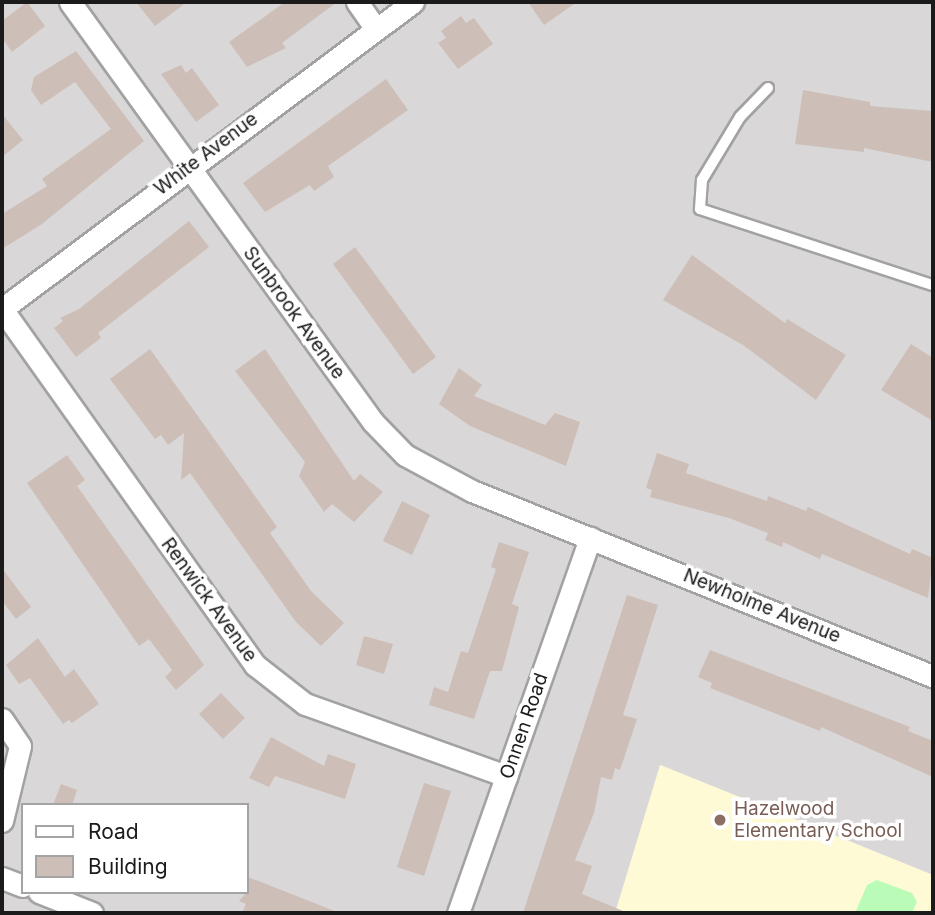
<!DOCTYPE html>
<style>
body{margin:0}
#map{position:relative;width:935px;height:915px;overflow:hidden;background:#ede7df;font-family:Inter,sans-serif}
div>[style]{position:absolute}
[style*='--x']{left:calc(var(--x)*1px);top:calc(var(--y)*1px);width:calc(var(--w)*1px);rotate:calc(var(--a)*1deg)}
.residential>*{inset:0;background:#d9d7d7}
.education>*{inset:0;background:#fffad6}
.park>*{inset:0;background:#bafcb7}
.building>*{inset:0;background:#cdbfb8}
.roads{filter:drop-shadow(2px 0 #a2a2a2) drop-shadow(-2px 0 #a2a2a2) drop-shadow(0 2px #a2a2a2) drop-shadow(0 -2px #a2a2a2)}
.service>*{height:10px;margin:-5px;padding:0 5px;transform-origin:5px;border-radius:5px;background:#fff}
.minor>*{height:21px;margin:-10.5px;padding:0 10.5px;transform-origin:10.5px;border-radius:10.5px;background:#fff}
.dots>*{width:19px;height:19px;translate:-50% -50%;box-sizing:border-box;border:4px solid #fff;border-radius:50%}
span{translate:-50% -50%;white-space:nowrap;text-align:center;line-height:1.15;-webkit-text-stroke:7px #fff;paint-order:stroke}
.street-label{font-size:19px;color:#1b1b1b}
.education-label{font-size:19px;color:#785e54}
.left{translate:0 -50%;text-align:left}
.frame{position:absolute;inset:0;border:4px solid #1b1b1b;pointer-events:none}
.legend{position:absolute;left:21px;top:803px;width:228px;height:91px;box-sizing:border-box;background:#fff;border:2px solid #a4a4a4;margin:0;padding:9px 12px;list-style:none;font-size:21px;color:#1b1b1b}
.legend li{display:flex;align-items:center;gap:14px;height:35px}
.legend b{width:35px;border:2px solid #a4a4a4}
</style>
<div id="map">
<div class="residential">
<i style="clip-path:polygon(evenodd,2px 2px,933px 2px,933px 875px,661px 765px,615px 913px,2px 913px,2px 2px,23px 805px,247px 805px,247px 892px,23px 892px,23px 805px)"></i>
</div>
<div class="education">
<i style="clip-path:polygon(660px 765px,933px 875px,933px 913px,615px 913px)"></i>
</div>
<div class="park">
<i style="clip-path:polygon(877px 880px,912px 893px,917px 902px,912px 913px,855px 913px,867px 885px)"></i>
</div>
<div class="building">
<i style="clip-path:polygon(27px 2px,45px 26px,12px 52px,2px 38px,2px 21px)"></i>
<i style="clip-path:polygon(136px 2px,187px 2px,155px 26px)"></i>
<i style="clip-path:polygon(285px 2px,337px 2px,282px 43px,286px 48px,247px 67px,229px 42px)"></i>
<i style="clip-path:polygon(528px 2px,577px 2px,544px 25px)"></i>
<i style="clip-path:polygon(461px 16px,466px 23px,474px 18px,493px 44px,458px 69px,438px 43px,446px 38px,441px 31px)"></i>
<i style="clip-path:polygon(76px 51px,144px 141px,42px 224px,2px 249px,2px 214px,47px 186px,42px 179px,111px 129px,75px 82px,41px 105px,31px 90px,34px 77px)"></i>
<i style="clip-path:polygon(181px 65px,186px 73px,192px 68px,219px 105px,196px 122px,161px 74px)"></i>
<i style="clip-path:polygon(386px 79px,408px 110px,328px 166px,334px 177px,314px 191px,310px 185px,265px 212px,243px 183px)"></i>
<i style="clip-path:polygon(803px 90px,870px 102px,870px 106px,933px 111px,933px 162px,864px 148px,864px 152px,795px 144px)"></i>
<i style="clip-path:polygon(2px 114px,23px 140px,2px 157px)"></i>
<i style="clip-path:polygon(189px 221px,209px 247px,98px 333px,101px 338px,76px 357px,54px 328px,63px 321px,60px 318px,79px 309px)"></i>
<i style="clip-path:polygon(355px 247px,436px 357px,413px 374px,333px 264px)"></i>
<i style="clip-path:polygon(692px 255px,785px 323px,787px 319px,846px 355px,816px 400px,743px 345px,663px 300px)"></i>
<i style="clip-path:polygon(911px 344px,933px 358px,933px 421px,881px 390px)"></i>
<i style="clip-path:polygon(150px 349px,277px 527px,270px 533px,311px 591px,344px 623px,321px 646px,296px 622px,190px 473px,181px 480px,184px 433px,168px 445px,161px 435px,155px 439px,110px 379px)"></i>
<i style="clip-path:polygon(265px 349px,354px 481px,360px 474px,383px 492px,354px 522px,332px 504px,324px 512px,299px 476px,305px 462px,235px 371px)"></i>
<i style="clip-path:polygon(459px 368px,482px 385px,474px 396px,545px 425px,555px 413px,580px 422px,566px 466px,470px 426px,439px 404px)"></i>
<i style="clip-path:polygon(657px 453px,689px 464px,686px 473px,767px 501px,768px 496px,806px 511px,808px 507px,910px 554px,912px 549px,933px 558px,928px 598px,822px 554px,820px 559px,783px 542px,782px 547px,765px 540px,768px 533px,729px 518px,650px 497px,652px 490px,646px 488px)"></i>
<i style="clip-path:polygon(67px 455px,85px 480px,77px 486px,204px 665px,176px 690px,165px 677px,172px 670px,149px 639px,139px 646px,27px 483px)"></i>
<i style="clip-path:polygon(402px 501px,430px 515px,412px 555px,383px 541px)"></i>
<i style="clip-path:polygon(499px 542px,529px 552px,512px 604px,519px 607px,502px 671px,490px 671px,474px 719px,429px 705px,434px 687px,448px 692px,461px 651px,468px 653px,496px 569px,491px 567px)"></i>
<i style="clip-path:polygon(2px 568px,31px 607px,16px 619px,2px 601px)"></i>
<i style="clip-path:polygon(627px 595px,658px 605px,623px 715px,637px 719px,620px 770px,615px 768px,612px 780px,601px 777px,594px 813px,575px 860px,592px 866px,582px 894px,628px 913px,523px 913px)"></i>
<i style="clip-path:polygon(364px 636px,393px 644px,384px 674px,356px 665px)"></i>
<i style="clip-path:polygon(38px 638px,65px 677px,74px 669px,99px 704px,72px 723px,69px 720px,63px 724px,30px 678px,19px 684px,6px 665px)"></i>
<i style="clip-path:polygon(710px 650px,910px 727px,908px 731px,933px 741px,933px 777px,821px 727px,820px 731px,710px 688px,712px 683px,698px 677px)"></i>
<i style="clip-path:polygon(221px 693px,245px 718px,223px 739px,199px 714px)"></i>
<i style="clip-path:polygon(271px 737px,324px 766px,328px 754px,356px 764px,345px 799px,275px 776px,269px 787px,249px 778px)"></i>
<i style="clip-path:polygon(424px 783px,451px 791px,424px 876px,397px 867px)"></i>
<i style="clip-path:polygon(61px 784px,77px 790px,72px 805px,53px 805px)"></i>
<i style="clip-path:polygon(248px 877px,337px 912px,337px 913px,242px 913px,246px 904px,239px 901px,247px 892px)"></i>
</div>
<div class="roads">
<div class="service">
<i style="--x:768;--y:88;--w:40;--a:134"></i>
<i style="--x:740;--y:117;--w:74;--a:121.1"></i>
<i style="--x:702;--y:180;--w:29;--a:94"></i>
<i style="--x:700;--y:209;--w:245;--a:18.1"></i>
</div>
<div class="minor">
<i style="--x:70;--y:2;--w:518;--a:54.19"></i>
<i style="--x:373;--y:422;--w:46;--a:45.9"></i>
<i style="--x:405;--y:455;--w:76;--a:28.2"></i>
<i style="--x:472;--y:491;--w:497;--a:21.9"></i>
<i style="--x:357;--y:2;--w:33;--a:55"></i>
<i style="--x:2;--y:309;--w:437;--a:54.6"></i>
<i style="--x:255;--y:665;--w:63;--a:38"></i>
<i style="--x:305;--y:704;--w:214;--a:19.7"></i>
<i style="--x:2;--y:309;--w:513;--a:-36.76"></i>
<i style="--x:2;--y:719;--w:32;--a:56"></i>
<i style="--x:20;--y:746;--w:77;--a:103.5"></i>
<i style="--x:2;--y:878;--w:22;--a:21"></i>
<i style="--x:39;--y:892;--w:57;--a:21.6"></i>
<i style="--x:458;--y:913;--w:398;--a:-70.6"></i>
</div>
</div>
<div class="dots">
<i style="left:720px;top:820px;background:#8d6e63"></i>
</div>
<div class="street-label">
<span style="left:206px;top:154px;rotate:-37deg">White Avenue</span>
<span style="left:294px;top:313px;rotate:54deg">Sunbrook Avenue</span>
<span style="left:209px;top:600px;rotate:54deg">Renwick Avenue</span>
<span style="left:762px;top:606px;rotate:22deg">Newholme Avenue</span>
<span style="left:524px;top:726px;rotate:-71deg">Onnen Road</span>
</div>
<div class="education-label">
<span class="left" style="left:734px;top:820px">Hazelwood<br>Elementary School</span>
</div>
<div class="frame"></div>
<ul class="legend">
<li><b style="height:9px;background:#fff"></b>Road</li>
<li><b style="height:19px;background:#cdbfb8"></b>Building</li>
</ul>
</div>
